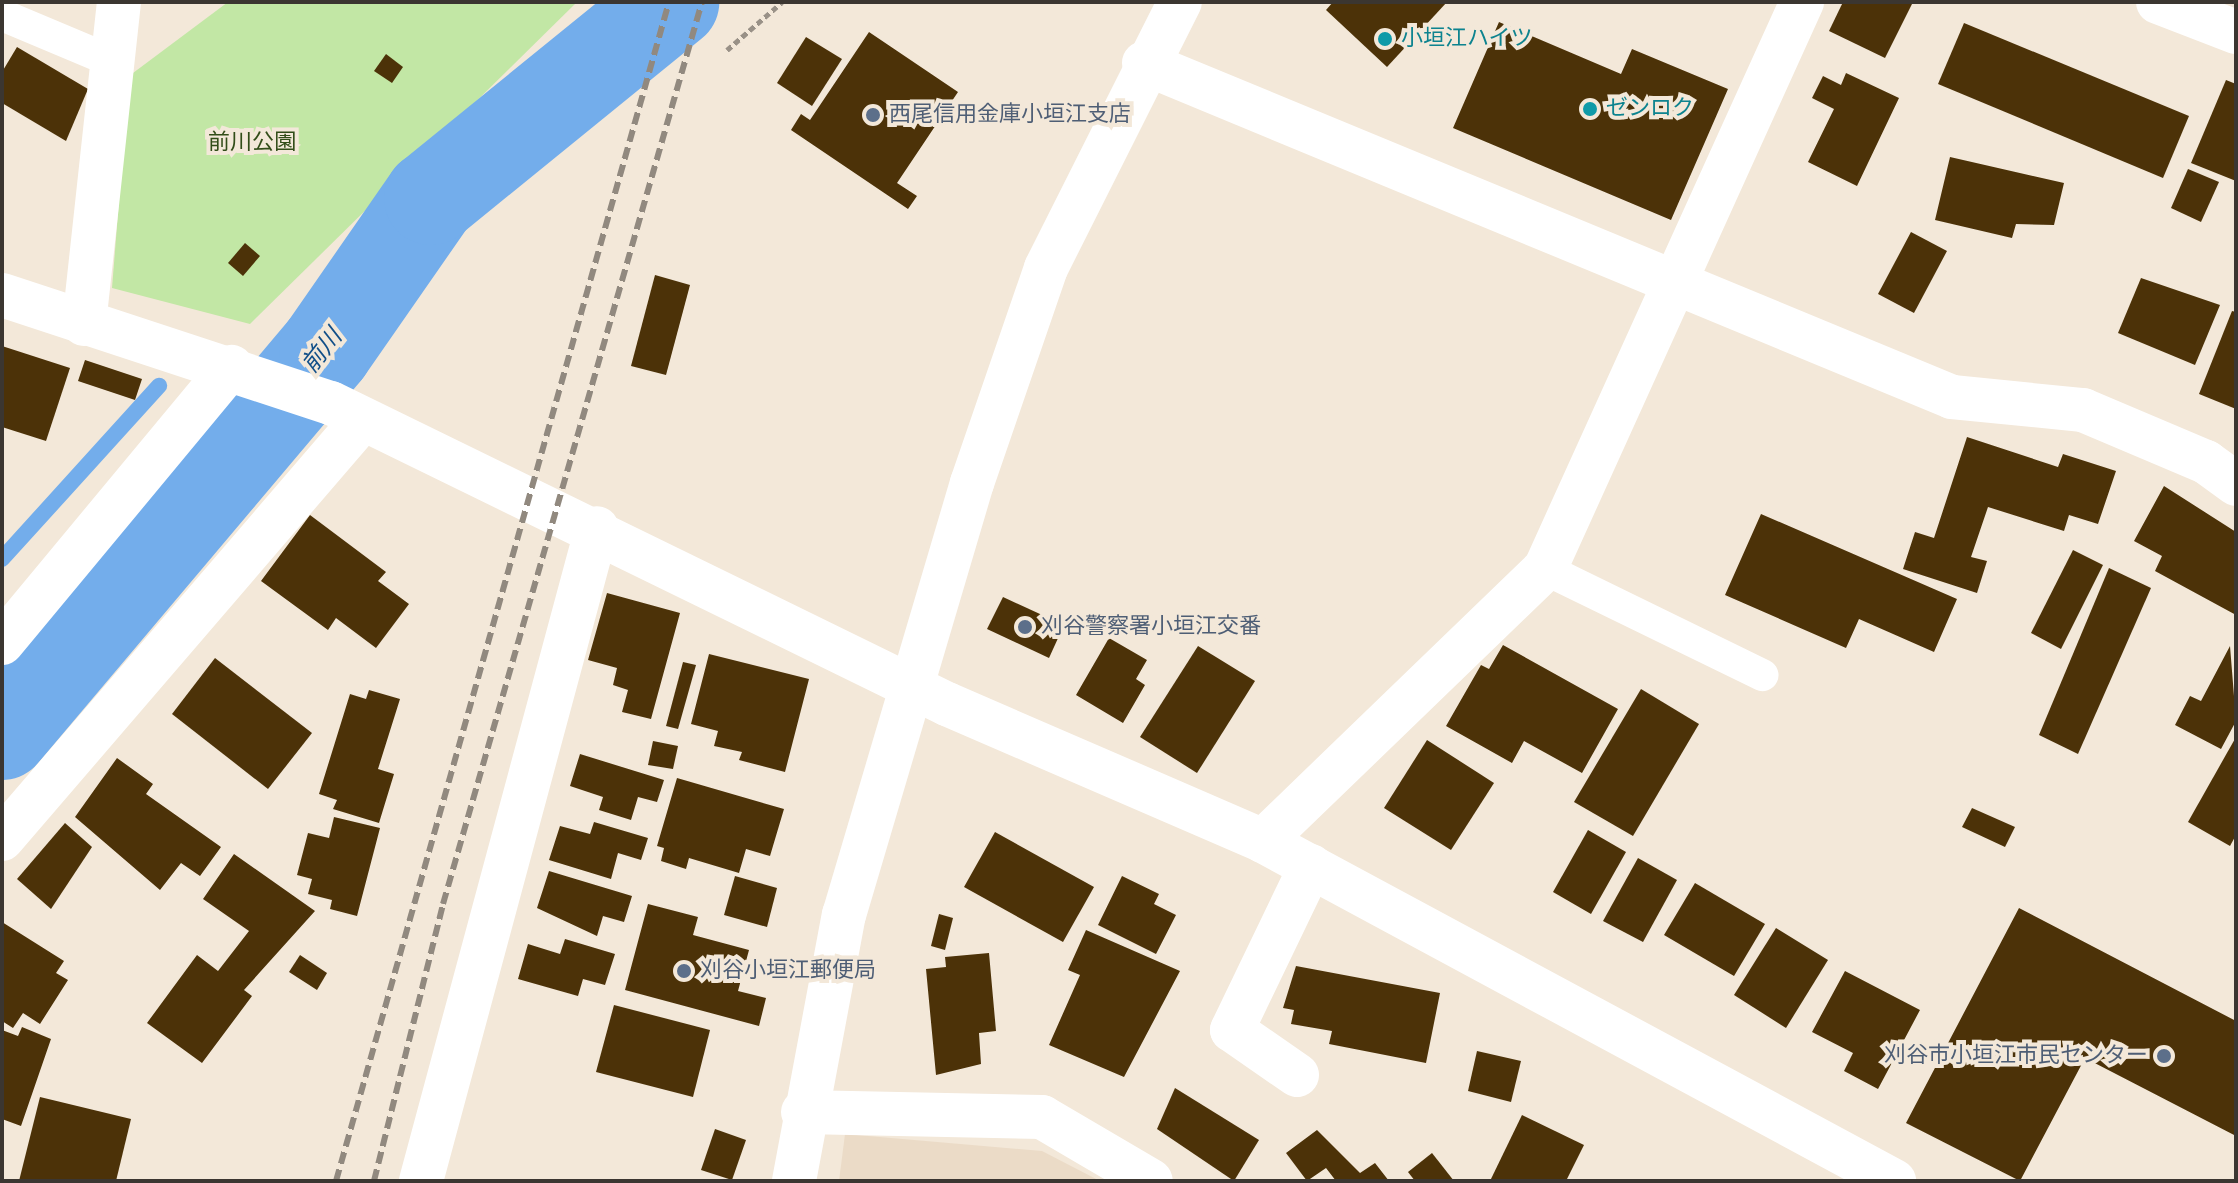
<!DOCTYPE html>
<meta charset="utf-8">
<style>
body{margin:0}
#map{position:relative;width:2238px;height:1183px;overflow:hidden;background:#f3e8d9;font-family:"Source Sans 3","Noto Sans JP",sans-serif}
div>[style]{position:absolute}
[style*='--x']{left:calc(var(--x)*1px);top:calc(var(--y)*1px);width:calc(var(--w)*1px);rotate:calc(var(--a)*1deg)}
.built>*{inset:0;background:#ebdbc7}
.green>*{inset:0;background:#c2e7a5}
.stream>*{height:16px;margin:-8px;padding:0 8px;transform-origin:8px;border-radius:8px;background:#73adeb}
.river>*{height:94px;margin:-47px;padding:0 47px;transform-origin:47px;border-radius:47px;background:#73adeb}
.building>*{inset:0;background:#4c3208}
.path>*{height:5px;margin-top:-2.5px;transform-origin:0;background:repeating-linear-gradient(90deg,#999187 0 6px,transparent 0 10px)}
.service>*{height:32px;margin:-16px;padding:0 16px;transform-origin:16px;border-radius:16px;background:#fff}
.minor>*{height:44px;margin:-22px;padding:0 22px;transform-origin:22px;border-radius:22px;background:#fff}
.tertiary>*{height:44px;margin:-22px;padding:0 22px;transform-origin:22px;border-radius:22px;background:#fff}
.rail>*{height:6px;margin-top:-3px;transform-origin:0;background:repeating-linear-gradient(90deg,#91897f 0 12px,transparent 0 18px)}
.dots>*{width:22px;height:22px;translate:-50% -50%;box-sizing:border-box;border:4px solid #f3e8d9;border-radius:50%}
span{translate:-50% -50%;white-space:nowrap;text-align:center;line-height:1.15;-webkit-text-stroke:8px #f3e8d9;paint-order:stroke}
.culture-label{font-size:22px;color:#0d838f}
.left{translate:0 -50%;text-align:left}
.service-label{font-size:22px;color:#4e5e75}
.right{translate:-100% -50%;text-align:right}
.park-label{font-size:22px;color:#324d19}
.water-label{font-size:24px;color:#124f88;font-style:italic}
.frame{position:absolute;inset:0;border:4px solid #3b3631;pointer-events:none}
</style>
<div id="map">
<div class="built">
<i style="clip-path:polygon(845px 1134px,1042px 1151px,1100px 1181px,839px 1181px)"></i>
</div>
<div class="green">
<i style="clip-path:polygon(228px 2px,577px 2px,250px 324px,112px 288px,129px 76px)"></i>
</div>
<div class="stream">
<i style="--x:601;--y:59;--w:59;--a:-73.4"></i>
<i style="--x:2;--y:559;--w:234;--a:-47.8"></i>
</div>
<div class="river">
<i style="--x:2;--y:733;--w:502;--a:-49.84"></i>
<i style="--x:326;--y:349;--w:184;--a:-55.2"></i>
<i style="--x:431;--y:198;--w:311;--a:-39.1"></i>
</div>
<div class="building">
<i style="clip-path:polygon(1333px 2px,1447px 2px,1387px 67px,1326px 10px)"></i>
<i style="clip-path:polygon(1843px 2px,1913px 2px,1885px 58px,1829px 31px)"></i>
<i style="clip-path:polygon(1499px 22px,1621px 74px,1632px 49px,1728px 89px,1671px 220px,1453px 128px)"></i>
<i style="clip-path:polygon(1964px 23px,2189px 116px,2163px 178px,1938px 84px)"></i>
<i style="clip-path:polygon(869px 32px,958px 92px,897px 183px,917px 196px,908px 209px,791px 130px,801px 114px,810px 120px)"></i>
<i style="clip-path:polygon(806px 37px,842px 59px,812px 106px,777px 83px)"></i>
<i style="clip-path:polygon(17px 47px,88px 89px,66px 141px,2px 103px,2px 72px)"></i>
<i style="clip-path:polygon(386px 54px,403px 67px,392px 83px,374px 71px)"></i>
<i style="clip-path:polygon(1846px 73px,1899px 98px,1857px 186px,1808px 162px,1834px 109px,1812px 98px,1823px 76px,1841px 85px)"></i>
<i style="clip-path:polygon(2226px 80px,2236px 84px,2236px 181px,2191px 163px)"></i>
<i style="clip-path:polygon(1950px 157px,2064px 183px,2054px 225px,2016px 224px,2012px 238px,1935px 220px)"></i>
<i style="clip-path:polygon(2188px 169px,2219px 182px,2201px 222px,2171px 208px)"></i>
<i style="clip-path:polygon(1911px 232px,1947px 251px,1914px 313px,1878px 294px)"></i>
<i style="clip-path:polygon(245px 243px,260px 256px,243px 276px,228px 263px)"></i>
<i style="clip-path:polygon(655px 275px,690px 285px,666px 375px,631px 366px)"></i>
<i style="clip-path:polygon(2141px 278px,2220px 305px,2195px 365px,2118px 333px)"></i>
<i style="clip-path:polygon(2232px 311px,2236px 312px,2236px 409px,2199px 394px)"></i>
<i style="clip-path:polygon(2px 346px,70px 368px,46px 441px,2px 427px)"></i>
<i style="clip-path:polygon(85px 360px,142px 379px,135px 400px,78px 381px)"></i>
<i style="clip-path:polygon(1967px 437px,2058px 467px,2063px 454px,2116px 471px,2098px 524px,2069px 515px,2064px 531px,1988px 507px,1971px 557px,1987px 561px,1977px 593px,1903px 569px,1915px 532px,1934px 538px)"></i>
<i style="clip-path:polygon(2164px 486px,2236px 532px,2236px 615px,2155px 571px,2162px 556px,2134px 541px)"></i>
<i style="clip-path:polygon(1761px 514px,1957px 599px,1934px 652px,1859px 619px,1846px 648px,1725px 595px)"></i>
<i style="clip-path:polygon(310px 515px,386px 572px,378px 581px,409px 604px,376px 648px,336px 618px,328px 630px,261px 581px)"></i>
<i style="clip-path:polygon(2073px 550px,2103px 565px,2061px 649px,2031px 633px)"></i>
<i style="clip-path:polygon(2109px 568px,2151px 588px,2078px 754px,2039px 735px)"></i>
<i style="clip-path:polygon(607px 593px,680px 613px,651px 719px,622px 712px,628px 690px,613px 685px,617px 668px,588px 660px)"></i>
<i style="clip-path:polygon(1003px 597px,1064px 625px,1049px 658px,987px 629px)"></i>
<i style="clip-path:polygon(1109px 638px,1147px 660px,1136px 679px,1145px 685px,1123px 723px,1076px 695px)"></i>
<i style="clip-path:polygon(1503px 645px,1618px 709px,1582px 773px,1524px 741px,1512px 763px,1446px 726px,1481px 665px,1489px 669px)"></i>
<i style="clip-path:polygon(1198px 646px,1255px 681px,1197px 773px,1140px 737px)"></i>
<i style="clip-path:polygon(2230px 646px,2236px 721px,2221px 749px,2175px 725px,2190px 696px,2201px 701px)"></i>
<i style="clip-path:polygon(709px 654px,809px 679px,785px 772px,739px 760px,742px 752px,714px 746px,718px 731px,691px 724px)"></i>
<i style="clip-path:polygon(215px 658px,312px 733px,268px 789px,172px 714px)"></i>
<i style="clip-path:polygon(683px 662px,696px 665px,678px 729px,666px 726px)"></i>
<i style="clip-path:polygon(1641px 689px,1699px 724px,1633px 836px,1574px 802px)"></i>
<i style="clip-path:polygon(369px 690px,400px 699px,378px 769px,394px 774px,379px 823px,333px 809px,337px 800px,319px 794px,350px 694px,366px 699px)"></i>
<i style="clip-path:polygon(2236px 737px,2236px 835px,2230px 846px,2188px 822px)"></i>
<i style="clip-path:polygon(1427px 740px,1494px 783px,1451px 850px,1384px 808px)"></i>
<i style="clip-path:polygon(653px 741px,678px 746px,673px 769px,648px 765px)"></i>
<i style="clip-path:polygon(580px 754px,664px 780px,657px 802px,638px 797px,631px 820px,599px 810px,603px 797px,570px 786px)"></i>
<i style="clip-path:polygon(117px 758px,153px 784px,146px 794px,221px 847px,200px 876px,181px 863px,160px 890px,75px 817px)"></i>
<i style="clip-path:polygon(677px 778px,784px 809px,770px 856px,746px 849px,739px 873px,689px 858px,686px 869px,661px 861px,664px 848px,657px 846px)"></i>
<i style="clip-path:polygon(1972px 808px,2015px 827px,2005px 847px,1962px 827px)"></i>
<i style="clip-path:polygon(334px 817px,380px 828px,357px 916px,330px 909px,332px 900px,308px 894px,312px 879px,297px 875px,308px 833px,329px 838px)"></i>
<i style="clip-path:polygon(594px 822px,648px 838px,641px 860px,618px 853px,611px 879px,549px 860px,560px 826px,590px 834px)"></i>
<i style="clip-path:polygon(65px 823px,92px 847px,51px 909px,17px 879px)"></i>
<i style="clip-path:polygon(1588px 830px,1626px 852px,1591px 914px,1553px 892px)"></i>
<i style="clip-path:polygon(995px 832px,1094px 887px,1063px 942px,964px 887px)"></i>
<i style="clip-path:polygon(234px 854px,315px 911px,244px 990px,252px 996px,202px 1063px,147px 1023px,197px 955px,218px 971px,249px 931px,203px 899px)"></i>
<i style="clip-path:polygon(1638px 858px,1677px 880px,1643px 942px,1603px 921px)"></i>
<i style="clip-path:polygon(549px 871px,632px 896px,624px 922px,603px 916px,597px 936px,537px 908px)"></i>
<i style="clip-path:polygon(735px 876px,777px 888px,767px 927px,724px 915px)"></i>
<i style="clip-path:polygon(1122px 876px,1159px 894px,1154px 904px,1176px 915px,1156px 954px,1098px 925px)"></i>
<i style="clip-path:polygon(1695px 883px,1765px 924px,1734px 976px,1664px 935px)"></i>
<i style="clip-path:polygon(648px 904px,698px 917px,693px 935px,749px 950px,738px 991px,766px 998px,759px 1026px,625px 990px)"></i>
<i style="clip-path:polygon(2019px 908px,2236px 1021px,2236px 1136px,2085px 1058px,2020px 1181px,1906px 1123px)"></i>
<i style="clip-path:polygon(939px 914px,953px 918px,945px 950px,931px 946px)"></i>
<i style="clip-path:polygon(2px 922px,64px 961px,56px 973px,68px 980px,40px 1024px,23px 1013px,13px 1028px,2px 1021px)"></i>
<i style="clip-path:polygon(1776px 928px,1828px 960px,1786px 1028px,1734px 995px)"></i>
<i style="clip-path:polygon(1086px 930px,1180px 971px,1124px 1077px,1049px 1045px,1080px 975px,1068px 970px)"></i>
<i style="clip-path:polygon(565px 939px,615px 954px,605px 985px,583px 979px,578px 996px,518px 979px,528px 944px,560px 954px)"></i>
<i style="clip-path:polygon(989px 953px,996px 1031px,979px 1033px,981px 1064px,936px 1075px,926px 969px,946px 967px,945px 957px)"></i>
<i style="clip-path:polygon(300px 955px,327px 973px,317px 990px,289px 972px)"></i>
<i style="clip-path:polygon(1296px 966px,1440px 993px,1426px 1063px,1329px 1044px,1332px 1031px,1291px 1024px,1294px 1010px,1283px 1008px)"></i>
<i style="clip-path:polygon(1845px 971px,1920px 1010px,1878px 1089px,1844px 1071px,1853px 1053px,1812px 1032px)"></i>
<i style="clip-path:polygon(614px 1005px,710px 1030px,693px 1097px,596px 1072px)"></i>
<i style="clip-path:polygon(22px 1027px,51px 1039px,21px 1126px,2px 1119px,2px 1030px,18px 1036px)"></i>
<i style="clip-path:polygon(1477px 1051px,1521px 1061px,1511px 1102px,1468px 1091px)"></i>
<i style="clip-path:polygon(1175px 1088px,1259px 1140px,1234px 1181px,1157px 1129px)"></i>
<i style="clip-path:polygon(40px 1097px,131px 1119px,116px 1181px,19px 1181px)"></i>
<i style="clip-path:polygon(1522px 1115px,1584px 1145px,1566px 1181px,1490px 1181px)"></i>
<i style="clip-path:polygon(715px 1129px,746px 1140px,732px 1180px,701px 1170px)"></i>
<i style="clip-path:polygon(1317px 1130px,1360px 1173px,1375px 1163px,1389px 1181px,1336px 1181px,1326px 1168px,1307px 1181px,1286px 1153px)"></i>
<i style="clip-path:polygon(1432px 1153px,1454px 1181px,1415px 1181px,1408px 1172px)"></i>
</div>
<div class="path">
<i style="--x:727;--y:50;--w:73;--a:-41.1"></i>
</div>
<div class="service">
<i style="--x:2;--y:15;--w:124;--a:22.8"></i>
<i style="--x:1545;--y:569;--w:242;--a:26"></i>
</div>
<div class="minor">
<i style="--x:2158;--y:2;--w:84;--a:21"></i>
<i style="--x:84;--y:324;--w:324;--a:-83.8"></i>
<i style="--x:331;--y:403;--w:686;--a:26.04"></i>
<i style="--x:947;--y:704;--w:344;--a:23.4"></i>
<i style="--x:1263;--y:841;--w:717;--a:28.32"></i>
<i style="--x:2;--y:643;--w:359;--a:-50.3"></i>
<i style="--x:2;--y:839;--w:552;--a:-49.33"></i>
<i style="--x:1263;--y:841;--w:392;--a:-44"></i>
<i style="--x:1545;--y:569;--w:623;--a:-65.62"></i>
<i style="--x:1297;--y:1075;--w:79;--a:-145.3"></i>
<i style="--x:1232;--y:1030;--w:182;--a:-64.3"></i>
<i style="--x:803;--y:1112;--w:239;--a:1.2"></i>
<i style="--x:1042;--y:1117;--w:126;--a:30.4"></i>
<i style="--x:421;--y:1181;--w:676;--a:-74.92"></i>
<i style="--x:794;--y:1181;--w:271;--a:-79.4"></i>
<i style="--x:844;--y:915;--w:451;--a:-73.5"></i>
<i style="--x:972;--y:483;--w:227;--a:-71"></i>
<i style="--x:1046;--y:268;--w:298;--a:-63.3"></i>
</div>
<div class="tertiary">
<i style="--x:1144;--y:63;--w:874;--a:22.46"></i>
<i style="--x:1952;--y:397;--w:132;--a:5.7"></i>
<i style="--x:2083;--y:410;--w:134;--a:22.9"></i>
<i style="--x:2206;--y:462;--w:37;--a:36"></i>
<i style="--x:2;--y:295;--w:346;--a:18.2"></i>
</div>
<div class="rail">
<i style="--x:336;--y:1181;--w:1225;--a:-74.23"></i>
<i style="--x:374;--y:1181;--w:285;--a:-76"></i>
<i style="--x:443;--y:904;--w:938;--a:-73.98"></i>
</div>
<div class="dots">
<i style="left:1385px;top:39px;background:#0f9aa8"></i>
<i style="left:1590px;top:109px;background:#0f9aa8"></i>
<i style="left:873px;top:115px;background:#5c6f8a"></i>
<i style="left:1025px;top:627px;background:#5c6f8a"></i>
<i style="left:684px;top:971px;background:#5c6f8a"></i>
<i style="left:2164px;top:1056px;background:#5c6f8a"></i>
</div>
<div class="culture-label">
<span class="left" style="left:1401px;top:39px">小垣江ハイツ</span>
<span class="left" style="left:1606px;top:109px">ゼンロク</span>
</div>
<div class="service-label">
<span class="left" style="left:889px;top:115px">西尾信用金庫小垣江支店</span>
<span class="left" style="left:1041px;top:627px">刈谷警察署小垣江交番</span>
<span class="left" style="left:700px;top:971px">刈谷小垣江郵便局</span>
<span class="right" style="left:2148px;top:1056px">刈谷市小垣江市民センター</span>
</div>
<div class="park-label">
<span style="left:252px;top:143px">前川公園</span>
</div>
<div class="water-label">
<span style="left:322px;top:351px;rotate:-52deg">前川</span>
</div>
<div class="frame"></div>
</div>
